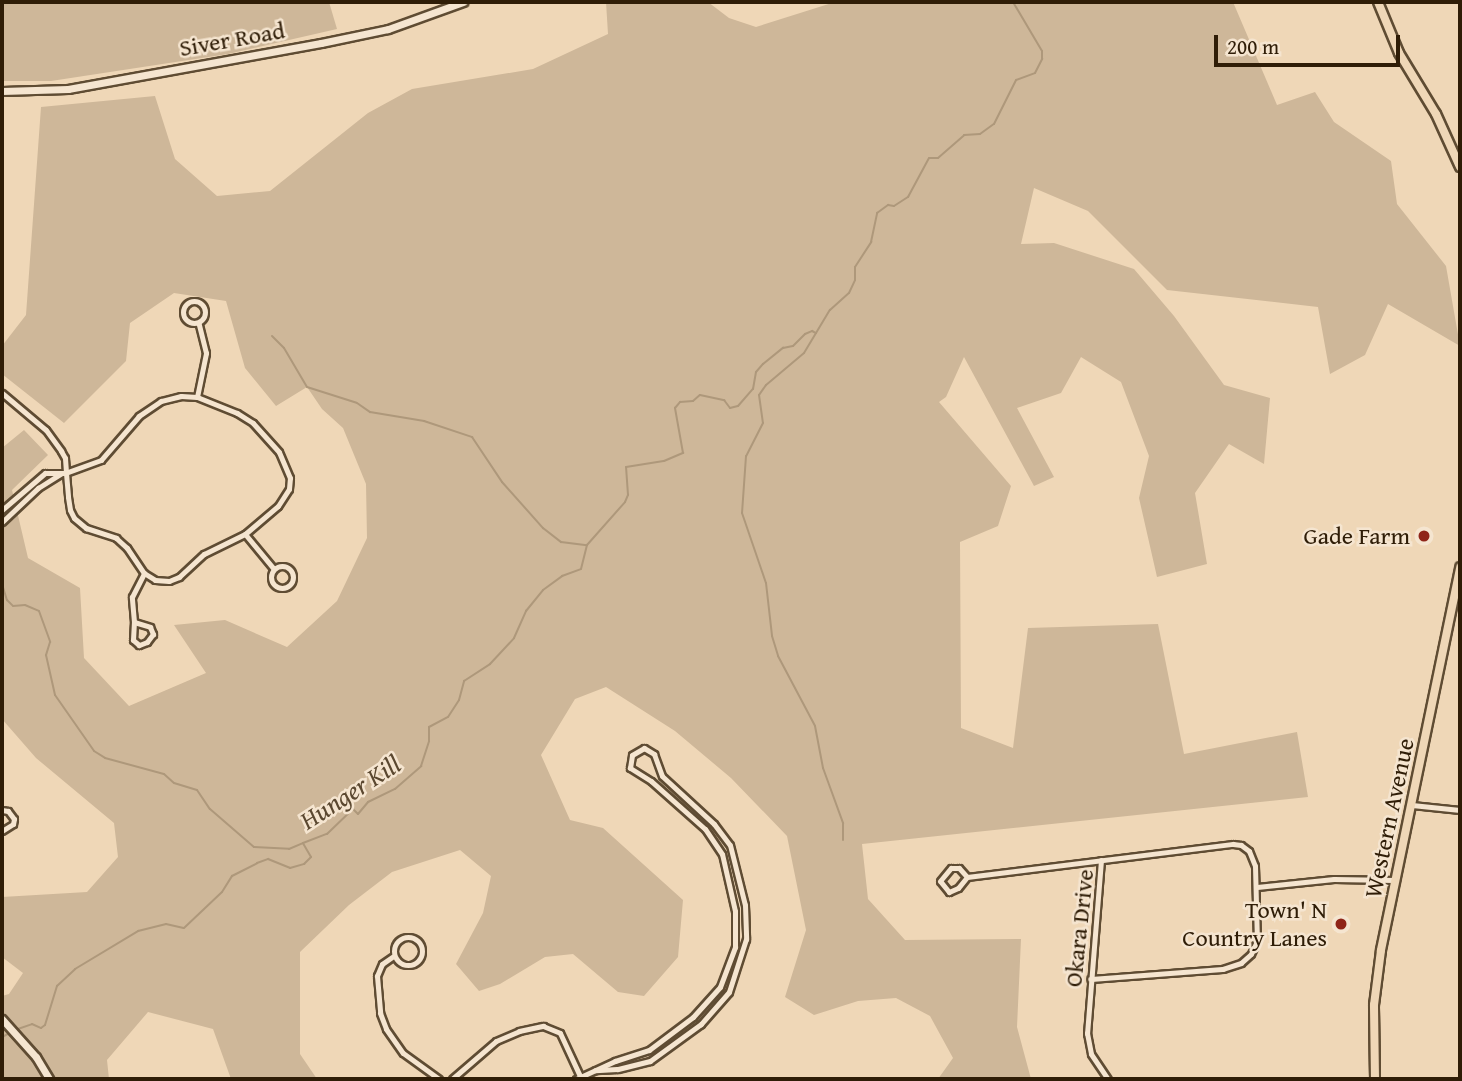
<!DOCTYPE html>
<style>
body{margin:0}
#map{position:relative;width:1462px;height:1081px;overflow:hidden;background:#efd7b7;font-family:"Gentium Book Plus",serif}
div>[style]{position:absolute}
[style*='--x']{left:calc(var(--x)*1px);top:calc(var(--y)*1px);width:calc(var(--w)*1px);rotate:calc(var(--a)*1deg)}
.green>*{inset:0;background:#ceb799}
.stream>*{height:2px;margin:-1px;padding:0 1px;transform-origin:1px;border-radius:1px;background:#ae987b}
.roads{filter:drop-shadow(2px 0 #5f4c33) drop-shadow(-2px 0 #5f4c33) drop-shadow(0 2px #5f4c33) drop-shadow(0 -2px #5f4c33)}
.street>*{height:5px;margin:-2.5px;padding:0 2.5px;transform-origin:2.5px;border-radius:2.5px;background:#f5e5d0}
.street>.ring{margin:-2.5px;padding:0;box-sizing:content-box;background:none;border:5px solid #f5e5d0;border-radius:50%}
.secondary>*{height:7px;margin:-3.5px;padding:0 3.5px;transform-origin:3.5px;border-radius:3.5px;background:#f5e5d0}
.primary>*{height:8px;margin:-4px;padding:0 4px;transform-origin:4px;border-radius:4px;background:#efd7b7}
.dots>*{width:19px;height:19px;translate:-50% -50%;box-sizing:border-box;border:4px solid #f5e5d0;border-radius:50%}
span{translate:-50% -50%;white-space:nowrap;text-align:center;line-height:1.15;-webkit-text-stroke:5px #f5e5d0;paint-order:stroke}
.street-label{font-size:24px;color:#2f1d07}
.poi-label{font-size:24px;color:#2f1d07}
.right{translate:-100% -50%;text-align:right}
.water-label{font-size:26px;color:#5b4830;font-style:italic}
.frame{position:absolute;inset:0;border:4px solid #2f1d07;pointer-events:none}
.scale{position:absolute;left:1214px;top:35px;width:186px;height:32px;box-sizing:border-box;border:4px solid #2f1d07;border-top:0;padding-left:9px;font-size:21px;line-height:24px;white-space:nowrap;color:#2f1d07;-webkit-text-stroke:5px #f5e5d0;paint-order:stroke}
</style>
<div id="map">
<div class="green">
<i style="clip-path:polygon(2px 2px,329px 2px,337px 29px,228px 54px,51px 81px,2px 81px)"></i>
<i style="clip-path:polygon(606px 2px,708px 2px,729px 18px,756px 27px,835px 2px,1233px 2px,1277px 105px,1315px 92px,1334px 122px,1391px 161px,1397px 204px,1446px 266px,1460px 346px,1388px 304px,1365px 355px,1330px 374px,1318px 307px,1167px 290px,1088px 211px,1034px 188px,1021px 244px,1054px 243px,1134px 269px,1174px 316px,1224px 385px,1270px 398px,1264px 464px,1229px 444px,1195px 493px,1207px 564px,1157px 577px,1139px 498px,1149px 456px,1121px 382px,1081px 357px,1061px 393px,1017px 408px,1054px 477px,1034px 486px,964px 357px,946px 397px,939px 402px,1011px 486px,998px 526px,960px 542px,961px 728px,1013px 748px,1028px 628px,1158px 624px,1184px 754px,1297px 732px,1308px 797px,862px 844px,868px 899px,905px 940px,1021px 939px,1017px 1027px,1031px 1079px,938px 1079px,953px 1058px,930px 1016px,896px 998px,858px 1001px,814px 1015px,785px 997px,806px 930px,787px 836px,731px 778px,675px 731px,606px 687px,575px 699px,541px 755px,570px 820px,603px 828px,683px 900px,678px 957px,644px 996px,618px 992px,573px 954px,545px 957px,500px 984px,479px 991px,456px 964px,483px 913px,491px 876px,460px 850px,392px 872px,349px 905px,300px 952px,300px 1054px,317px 1079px,231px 1079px,213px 1029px,148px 1012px,107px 1060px,109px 1079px,2px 1079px,2px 996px,9px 994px,23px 973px,2px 957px,2px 897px,87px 892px,118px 857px,114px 823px,36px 758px,2px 719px,2px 448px,24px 430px,48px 455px,12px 490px,28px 558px,80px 588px,84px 658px,129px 706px,206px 673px,174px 625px,225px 620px,287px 647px,337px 601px,367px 538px,366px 484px,343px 428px,322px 409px,307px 387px,276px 406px,245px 368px,226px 301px,174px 293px,130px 323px,126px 361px,64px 423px,2px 374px,2px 346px,26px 315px,41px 107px,155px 96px,175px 159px,217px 196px,270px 191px,368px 113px,412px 89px,533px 69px,608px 34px)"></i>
</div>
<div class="stream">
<i style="--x:816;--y:333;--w:23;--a:121"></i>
<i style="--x:804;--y:353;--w:50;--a:139.9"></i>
<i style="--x:766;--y:385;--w:12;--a:125"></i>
<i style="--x:759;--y:395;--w:28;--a:82"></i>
<i style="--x:763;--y:423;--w:37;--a:117"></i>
<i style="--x:746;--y:456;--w:57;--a:94"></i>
<i style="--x:742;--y:513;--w:74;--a:71.1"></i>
<i style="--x:766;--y:583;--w:53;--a:83.5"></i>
<i style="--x:772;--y:636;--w:21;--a:73"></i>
<i style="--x:778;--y:656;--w:79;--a:62.1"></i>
<i style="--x:815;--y:726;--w:43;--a:79.2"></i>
<i style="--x:823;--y:768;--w:59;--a:70"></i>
<i style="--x:843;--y:823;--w:17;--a:90"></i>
<i style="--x:272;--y:336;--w:17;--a:45"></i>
<i style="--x:284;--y:348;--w:45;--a:59.5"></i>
<i style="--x:307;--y:387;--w:52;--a:17.7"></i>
<i style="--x:357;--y:403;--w:16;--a:35"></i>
<i style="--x:370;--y:412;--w:55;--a:9.5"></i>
<i style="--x:424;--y:421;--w:51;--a:18.4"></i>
<i style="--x:472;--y:437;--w:54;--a:56.3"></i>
<i style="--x:502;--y:482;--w:62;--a:48.3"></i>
<i style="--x:543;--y:528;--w:23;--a:38"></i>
<i style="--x:561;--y:542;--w:26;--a:7"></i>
<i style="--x:2;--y:584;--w:17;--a:73"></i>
<i style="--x:7;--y:600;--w:8;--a:45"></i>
<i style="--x:13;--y:606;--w:12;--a:-5"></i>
<i style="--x:25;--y:605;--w:15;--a:23"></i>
<i style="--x:39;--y:611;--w:33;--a:70"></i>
<i style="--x:50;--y:642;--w:14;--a:107"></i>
<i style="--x:46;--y:655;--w:41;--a:77.3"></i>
<i style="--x:55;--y:695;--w:68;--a:55.1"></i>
<i style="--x:94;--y:751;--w:13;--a:32"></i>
<i style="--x:105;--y:758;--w:61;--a:15.2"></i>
<i style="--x:164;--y:774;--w:13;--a:42"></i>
<i style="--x:174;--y:783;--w:24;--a:17"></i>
<i style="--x:197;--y:790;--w:23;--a:56"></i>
<i style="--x:210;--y:809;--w:58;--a:40.8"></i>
<i style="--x:254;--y:847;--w:35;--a:3"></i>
<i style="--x:289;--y:849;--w:15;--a:-23"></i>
<i style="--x:15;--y:1030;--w:18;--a:-19"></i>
<i style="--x:32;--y:1024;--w:10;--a:24"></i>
<i style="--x:41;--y:1028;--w:5;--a:-37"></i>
<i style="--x:45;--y:1025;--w:41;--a:-72.9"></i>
<i style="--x:57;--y:986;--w:25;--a:-43"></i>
<i style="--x:75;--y:969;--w:74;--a:-31.1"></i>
<i style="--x:138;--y:931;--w:29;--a:-14"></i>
<i style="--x:166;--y:924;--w:18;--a:13"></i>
<i style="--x:184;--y:928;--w:52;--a:-43.5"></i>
<i style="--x:222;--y:892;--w:19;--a:-58"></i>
<i style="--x:232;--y:876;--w:28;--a:-27"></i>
<i style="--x:257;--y:863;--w:12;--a:-20"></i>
<i style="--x:268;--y:859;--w:24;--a:22"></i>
<i style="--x:290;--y:868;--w:15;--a:-16"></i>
<i style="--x:304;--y:864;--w:10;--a:-45"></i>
<i style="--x:311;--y:857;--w:16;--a:-120"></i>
<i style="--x:303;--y:843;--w:26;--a:-21"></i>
<i style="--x:327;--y:834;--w:36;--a:-44"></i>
<i style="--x:353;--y:809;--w:7;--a:45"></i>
<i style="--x:358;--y:814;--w:16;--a:-50"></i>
<i style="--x:368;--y:802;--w:30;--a:-26"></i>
<i style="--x:395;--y:789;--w:35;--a:-41"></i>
<i style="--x:421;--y:766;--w:26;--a:-72"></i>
<i style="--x:429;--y:741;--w:14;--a:-90"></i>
<i style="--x:429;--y:727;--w:21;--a:-28"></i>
<i style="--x:448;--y:717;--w:20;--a:-57"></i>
<i style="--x:459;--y:700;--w:20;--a:-75"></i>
<i style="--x:464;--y:681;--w:31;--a:-33"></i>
<i style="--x:490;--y:664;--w:35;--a:-47"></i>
<i style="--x:514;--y:638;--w:30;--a:-66"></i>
<i style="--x:526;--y:611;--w:27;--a:-51"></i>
<i style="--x:543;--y:590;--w:24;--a:-36"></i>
<i style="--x:562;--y:576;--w:20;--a:-20"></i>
<i style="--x:581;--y:569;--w:25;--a:-76"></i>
<i style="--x:587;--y:545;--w:57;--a:-48.5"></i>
<i style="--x:625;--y:502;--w:8;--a:-67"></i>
<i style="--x:628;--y:495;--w:28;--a:-94"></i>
<i style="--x:626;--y:467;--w:38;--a:-9"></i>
<i style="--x:664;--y:461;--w:21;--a:-23"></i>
<i style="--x:683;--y:453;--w:46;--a:-100.1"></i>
<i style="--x:675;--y:408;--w:8;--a:-50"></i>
<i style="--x:680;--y:402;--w:13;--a:-4"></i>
<i style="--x:693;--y:401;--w:9;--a:-41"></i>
<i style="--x:700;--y:395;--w:25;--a:12"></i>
<i style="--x:724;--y:400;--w:10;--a:53"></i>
<i style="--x:730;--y:408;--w:8;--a:-14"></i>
<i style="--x:738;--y:406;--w:23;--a:-49"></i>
<i style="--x:753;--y:389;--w:17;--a:-80"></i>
<i style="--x:756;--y:372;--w:11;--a:-49"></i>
<i style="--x:763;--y:364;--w:26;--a:-39"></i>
<i style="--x:783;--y:348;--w:10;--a:-11"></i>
<i style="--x:793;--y:346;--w:17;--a:-45"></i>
<i style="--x:805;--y:334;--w:8;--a:-23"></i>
<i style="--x:812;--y:331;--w:4;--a:27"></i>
<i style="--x:816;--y:333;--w:27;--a:-59"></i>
<i style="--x:830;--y:310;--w:25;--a:-42"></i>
<i style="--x:849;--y:293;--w:14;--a:-65"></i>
<i style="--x:855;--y:280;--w:13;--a:-90"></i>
<i style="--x:855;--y:267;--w:30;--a:-57"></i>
<i style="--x:871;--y:242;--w:30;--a:-78"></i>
<i style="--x:877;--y:213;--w:14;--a:-36"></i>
<i style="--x:888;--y:205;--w:6;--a:9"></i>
<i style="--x:894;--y:206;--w:17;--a:-33"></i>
<i style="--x:908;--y:197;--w:44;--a:-61.7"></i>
<i style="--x:929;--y:158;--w:9;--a:0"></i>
<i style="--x:938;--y:158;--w:35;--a:-41"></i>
<i style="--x:964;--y:135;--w:16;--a:-4"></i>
<i style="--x:980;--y:134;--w:17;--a:-36"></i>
<i style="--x:994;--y:124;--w:49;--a:-63.4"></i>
<i style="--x:1016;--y:80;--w:20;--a:-20"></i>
<i style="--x:1035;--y:73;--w:16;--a:-63"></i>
<i style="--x:1042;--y:59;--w:8;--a:-90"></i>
<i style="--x:1042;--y:51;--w:57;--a:-120.6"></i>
<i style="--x:2;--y:1037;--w:9;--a:-27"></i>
</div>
<div class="roads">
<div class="street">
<i class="ring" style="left:183px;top:301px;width:17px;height:17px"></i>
<i style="--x:2;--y:393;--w:57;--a:40.1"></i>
<i style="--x:46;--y:430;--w:26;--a:54"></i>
<i style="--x:61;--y:451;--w:8;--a:60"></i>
<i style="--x:65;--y:458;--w:15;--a:86"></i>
<i style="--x:66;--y:473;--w:24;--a:85"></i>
<i style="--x:68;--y:497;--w:13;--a:81"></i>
<i style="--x:70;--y:510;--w:9;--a:63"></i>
<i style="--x:74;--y:518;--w:16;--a:40"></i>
<i style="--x:86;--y:528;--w:32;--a:18"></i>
<i style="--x:116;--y:538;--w:15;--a:42"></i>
<i style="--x:127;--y:548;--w:30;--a:56"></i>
<i style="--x:144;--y:573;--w:13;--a:32"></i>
<i style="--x:155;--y:580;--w:14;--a:4"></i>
<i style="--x:169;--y:581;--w:11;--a:-22"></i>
<i style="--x:179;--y:577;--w:34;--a:-43"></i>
<i style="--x:204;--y:554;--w:46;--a:-26"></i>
<i style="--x:245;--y:534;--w:43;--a:-40.3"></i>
<i style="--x:278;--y:506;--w:20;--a:-57"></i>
<i style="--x:289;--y:489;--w:11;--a:-85"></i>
<i style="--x:290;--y:478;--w:28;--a:-113"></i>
<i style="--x:279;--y:452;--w:39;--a:-132"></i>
<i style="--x:253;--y:423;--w:19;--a:-148"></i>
<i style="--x:237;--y:413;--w:43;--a:-158.2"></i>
<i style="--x:197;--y:397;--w:16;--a:-176"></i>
<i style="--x:181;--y:396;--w:21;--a:166"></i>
<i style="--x:161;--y:401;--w:27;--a:146"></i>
<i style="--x:139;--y:416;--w:58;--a:130.8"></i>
<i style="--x:101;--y:460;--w:37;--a:160"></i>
<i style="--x:66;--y:473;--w:21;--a:180"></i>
<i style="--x:45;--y:473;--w:57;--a:139.3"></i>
<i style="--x:197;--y:397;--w:45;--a:-78.4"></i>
<i style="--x:206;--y:353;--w:30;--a:-104"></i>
<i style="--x:2;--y:522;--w:50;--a:-43.4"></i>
<i style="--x:38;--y:488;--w:26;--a:-32"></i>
<i style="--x:245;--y:534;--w:44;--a:50.5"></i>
<i class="ring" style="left:271px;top:566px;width:17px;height:17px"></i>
<i style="--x:134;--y:622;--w:17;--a:17"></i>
<i style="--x:150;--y:627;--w:8;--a:67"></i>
<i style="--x:153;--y:634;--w:10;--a:127"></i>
<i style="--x:147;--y:642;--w:9;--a:159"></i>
<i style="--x:139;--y:645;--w:8;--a:-140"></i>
<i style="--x:133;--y:640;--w:18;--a:-87"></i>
<i style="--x:134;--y:622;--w:25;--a:-95"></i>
<i style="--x:132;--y:597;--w:27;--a:-63"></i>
<i style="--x:1412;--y:805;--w:48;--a:5.9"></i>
<i style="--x:2;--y:810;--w:6;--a:9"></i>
<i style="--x:8;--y:811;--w:10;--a:53"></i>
<i style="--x:14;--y:819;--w:5;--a:101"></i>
<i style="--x:13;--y:824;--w:13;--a:148"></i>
<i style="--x:1101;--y:860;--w:174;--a:94.6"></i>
<i style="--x:1087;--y:1033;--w:21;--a:79"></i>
<i style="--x:1091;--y:1054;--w:30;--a:56"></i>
<i style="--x:951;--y:868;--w:8;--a:0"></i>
<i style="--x:959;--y:868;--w:12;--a:48"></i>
<i style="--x:967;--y:877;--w:14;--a:129"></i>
<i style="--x:958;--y:888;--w:10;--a:156"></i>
<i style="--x:949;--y:892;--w:14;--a:-129"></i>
<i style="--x:940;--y:881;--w:17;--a:-50"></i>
<i style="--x:967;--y:877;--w:268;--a:-7.1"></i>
<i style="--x:1233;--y:844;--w:8;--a:7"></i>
<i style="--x:1241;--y:845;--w:10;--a:37"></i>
<i style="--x:1249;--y:851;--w:16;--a:68"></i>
<i style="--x:1255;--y:866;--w:75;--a:88.5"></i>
<i style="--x:1257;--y:941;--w:14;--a:115"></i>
<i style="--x:1251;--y:954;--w:13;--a:138"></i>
<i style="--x:1241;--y:963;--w:19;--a:162"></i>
<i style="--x:1223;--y:969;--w:133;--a:175.7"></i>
<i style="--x:1257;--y:887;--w:77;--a:-5.9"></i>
<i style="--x:1334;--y:879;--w:60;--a:1"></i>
<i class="ring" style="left:394px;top:937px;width:23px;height:23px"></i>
<i style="--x:392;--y:957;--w:12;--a:145"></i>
<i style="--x:382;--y:964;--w:13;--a:113"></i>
<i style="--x:377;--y:976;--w:37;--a:85"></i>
<i style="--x:380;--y:1013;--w:17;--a:69"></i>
<i style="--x:386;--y:1029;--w:29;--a:55"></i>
<i style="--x:403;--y:1053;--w:44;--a:35.8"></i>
<i style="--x:452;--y:1079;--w:58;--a:-40.8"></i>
<i style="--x:496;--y:1041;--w:25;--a:-23"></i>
<i style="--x:519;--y:1031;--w:25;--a:-12"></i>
<i style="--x:543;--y:1026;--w:18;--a:22"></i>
<i style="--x:560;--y:1033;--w:47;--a:65.1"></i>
<i style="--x:576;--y:1079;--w:43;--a:-24.8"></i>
<i style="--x:615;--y:1061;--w:36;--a:-18"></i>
<i style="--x:649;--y:1050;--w:55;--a:-36.9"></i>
<i style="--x:693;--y:1017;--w:40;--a:-48"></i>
<i style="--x:720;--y:987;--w:43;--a:-69.4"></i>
<i style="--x:735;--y:947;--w:36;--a:-90"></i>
<i style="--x:735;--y:911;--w:58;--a:-102.8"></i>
<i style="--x:722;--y:854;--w:30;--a:-124"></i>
<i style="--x:705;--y:829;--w:72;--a:-138.4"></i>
<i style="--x:651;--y:781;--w:25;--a:-148"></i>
<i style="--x:630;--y:768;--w:13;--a:-81"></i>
<i style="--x:632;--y:755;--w:14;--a:-30"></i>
<i style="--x:644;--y:748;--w:12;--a:31"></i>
<i style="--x:654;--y:754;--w:23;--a:70"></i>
<i style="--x:662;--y:776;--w:71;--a:42.7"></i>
<i style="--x:714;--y:824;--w:26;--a:53"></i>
<i style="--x:730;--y:845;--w:62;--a:76"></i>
<i style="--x:745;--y:905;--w:34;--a:88"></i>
<i style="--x:746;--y:939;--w:56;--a:107.8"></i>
<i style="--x:729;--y:992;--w:43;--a:131.2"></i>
<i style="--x:701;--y:1024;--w:63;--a:144"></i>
<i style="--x:650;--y:1061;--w:34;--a:166"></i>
<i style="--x:617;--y:1069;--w:22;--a:177"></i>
</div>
<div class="secondary">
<i style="--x:2;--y:91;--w:66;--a:-1.7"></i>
<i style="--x:68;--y:89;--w:257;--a:-10.3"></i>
<i style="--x:321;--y:43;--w:68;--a:-11.8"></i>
<i style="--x:388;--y:29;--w:80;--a:-19.8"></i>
<i style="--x:2;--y:1019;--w:51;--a:48.2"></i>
<i style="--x:36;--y:1057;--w:26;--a:59"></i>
</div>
<div class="primary">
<i style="--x:1378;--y:2;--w:55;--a:67.6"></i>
<i style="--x:1399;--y:53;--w:71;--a:58.8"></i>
<i style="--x:1436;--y:114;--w:58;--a:65.6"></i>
<i style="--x:1375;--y:1079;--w:74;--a:-90.8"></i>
<i style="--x:1374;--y:1005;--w:55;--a:-82.7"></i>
<i style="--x:1381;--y:950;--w:391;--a:-78.3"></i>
</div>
</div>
<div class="dots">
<i style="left:1424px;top:536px;background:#8f2418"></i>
<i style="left:1341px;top:924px;background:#8f2418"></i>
</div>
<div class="street-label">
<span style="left:232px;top:39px;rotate:-10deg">Siver Road</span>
<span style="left:1389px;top:818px;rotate:-78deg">Western Avenue</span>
<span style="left:1079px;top:928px;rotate:-84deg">Okara Drive</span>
</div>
<div class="poi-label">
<span class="right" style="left:1410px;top:536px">Gade Farm</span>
<span class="right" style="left:1327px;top:924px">Town' N<br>Country Lanes</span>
</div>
<div class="water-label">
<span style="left:350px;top:792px;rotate:-33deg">Hunger Kill</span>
</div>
<div class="frame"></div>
<div class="scale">200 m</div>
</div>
